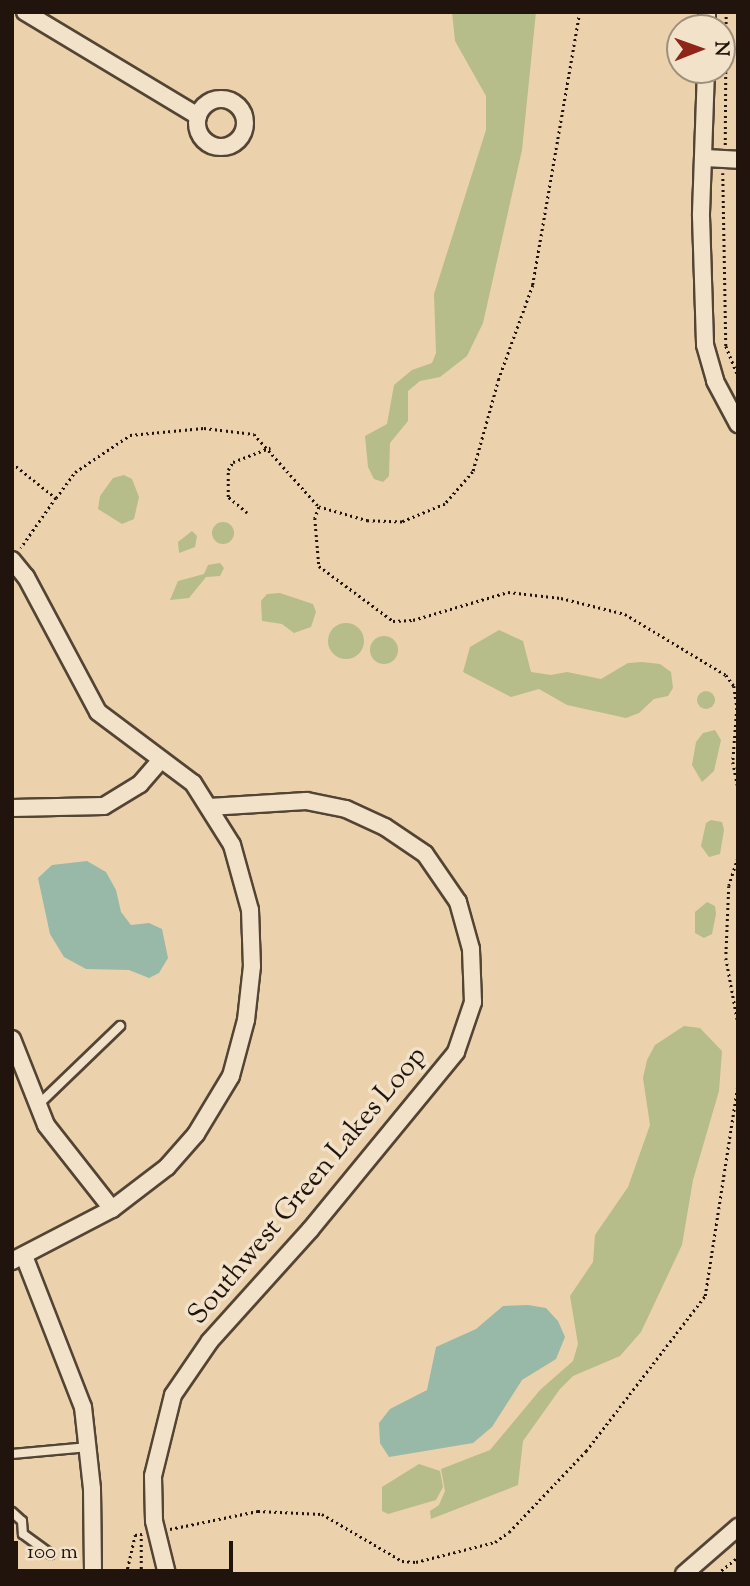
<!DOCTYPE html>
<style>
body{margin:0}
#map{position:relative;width:750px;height:1586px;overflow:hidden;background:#ebd2ac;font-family:"Sorts Mill Goudy",serif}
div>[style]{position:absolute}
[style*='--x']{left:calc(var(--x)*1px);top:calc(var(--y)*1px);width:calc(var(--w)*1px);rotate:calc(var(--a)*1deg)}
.green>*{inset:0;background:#b6bc8a}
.round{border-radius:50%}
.water>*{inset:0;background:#98b8a8}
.path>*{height:2.5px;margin-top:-1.25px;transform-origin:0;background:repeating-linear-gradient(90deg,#21140c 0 2px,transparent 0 5.5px)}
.roads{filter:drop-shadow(2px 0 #544434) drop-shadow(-2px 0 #544434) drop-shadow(0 2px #544434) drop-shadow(0 -2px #544434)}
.lane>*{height:8px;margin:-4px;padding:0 4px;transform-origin:4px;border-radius:4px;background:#f2e2c9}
.street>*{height:16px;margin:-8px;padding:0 8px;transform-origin:8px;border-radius:8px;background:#f2e2c9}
.street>.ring{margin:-8px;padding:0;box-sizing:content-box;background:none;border:16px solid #f2e2c9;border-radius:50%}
span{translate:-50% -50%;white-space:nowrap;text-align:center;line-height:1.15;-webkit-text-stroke:7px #f2e2c9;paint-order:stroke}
.street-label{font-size:28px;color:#21140c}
.frame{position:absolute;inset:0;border:14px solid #21140c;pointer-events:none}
.north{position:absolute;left:666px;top:14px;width:70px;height:70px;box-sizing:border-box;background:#f2e2c9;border:2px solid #9e907d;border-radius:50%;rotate:89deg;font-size:19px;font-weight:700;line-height:28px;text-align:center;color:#21140c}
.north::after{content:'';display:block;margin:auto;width:24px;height:32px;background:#8f2418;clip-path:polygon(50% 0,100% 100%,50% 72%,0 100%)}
.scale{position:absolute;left:14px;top:1541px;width:219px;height:32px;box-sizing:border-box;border:4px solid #21140c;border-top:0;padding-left:9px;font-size:21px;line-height:24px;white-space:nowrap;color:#21140c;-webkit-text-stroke:5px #f2e2c9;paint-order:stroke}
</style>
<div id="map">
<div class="green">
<i style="clip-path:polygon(452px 12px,536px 12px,522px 150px,483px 323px,467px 356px,440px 377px,420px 381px,408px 391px,408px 421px,390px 443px,389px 476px,383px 482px,374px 479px,368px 467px,365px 436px,387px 424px,394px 385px,412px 370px,432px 363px,436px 353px,434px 294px,486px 130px,486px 96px,455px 41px)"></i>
<i style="clip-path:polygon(124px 475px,132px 479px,139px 497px,134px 519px,122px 524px,98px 509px,100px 496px,113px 478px)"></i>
<i class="round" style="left:212px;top:522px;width:22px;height:22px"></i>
<i style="clip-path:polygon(192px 531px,197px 536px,195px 547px,179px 553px,178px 542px)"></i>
<i style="clip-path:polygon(220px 563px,224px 568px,220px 576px,206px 577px,189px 598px,170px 600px,178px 581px,204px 574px,208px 565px)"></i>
<i style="clip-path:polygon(280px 593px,313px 604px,316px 612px,311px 627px,294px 633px,282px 624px,262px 621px,261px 601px,267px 594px)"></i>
<i class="round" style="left:328px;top:623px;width:36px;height:36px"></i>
<i style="clip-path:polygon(499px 630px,523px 641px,531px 672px,551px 675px,567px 672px,601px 679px,628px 663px,642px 662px,660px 664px,671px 672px,673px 688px,668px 696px,654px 699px,639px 713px,626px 718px,567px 705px,539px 689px,511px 697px,463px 672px,470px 647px)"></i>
<i class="round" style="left:370px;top:636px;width:28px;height:28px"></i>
<i class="round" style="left:697px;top:691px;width:18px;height:18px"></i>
<i style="clip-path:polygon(715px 730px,721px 740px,714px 771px,702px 782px,692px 765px,696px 742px,703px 733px)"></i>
<i style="clip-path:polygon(711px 820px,722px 822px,724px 830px,720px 854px,709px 857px,701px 846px,706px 823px)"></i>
<i style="clip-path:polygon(707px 902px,715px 906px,716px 914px,712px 934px,704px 938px,695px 933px,695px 912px)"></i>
<i style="clip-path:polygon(684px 1026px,700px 1028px,722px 1051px,719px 1091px,693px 1180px,682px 1245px,641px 1332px,620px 1356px,573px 1376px,560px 1389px,523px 1441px,518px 1485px,431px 1519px,430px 1511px,439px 1505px,445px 1491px,441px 1469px,490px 1450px,540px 1390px,573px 1361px,578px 1344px,570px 1296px,593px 1262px,595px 1235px,628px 1187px,650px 1125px,643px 1078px,647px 1060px,655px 1045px)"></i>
<i style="clip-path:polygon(419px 1464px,440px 1471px,443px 1487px,436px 1500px,388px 1514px,382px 1511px,382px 1487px)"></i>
</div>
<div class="water">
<i style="clip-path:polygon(87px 861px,106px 872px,116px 890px,121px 912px,131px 925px,149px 923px,162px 929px,168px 958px,159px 973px,149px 978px,129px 970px,86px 969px,64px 957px,50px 934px,38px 878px,52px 865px)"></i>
<i style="clip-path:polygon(528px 1305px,546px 1308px,558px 1321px,565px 1337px,556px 1359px,522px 1380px,492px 1427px,473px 1443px,389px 1457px,380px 1443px,379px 1423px,390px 1409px,427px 1390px,436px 1347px,476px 1329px,503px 1306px)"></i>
</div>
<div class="path">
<i style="--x:580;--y:12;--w:277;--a:99.8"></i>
<i style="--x:533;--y:285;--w:100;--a:109.9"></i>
<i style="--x:499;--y:379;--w:97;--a:105.6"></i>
<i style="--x:473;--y:472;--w:43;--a:131.2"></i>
<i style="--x:445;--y:504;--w:47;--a:157.3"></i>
<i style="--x:402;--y:522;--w:34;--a:-178"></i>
<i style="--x:368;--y:521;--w:51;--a:-164.1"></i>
<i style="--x:319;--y:507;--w:12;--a:110"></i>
<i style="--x:315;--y:518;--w:48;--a:85.2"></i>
<i style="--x:319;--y:566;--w:92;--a:36.6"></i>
<i style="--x:393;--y:621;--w:20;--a:-3"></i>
<i style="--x:413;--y:620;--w:99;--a:-16.4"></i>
<i style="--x:508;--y:592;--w:53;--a:6.5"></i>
<i style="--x:561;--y:598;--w:66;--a:14"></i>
<i style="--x:625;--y:614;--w:118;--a:31.1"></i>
<i style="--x:726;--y:675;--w:14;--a:54"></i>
<i style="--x:734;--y:686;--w:22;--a:82"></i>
<i style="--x:737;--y:708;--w:54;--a:94.2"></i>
<i style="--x:733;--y:762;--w:25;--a:79"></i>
<i style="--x:725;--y:145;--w:133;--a:-89.6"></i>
<i style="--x:723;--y:173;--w:173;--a:89"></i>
<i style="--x:726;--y:346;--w:32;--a:68"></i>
<i style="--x:12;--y:463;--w:56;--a:38.5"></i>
<i style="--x:56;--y:498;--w:61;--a:125"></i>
<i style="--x:56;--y:498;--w:32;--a:-54"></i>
<i style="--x:75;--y:472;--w:66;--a:-33.9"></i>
<i style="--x:130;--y:435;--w:74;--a:-5.4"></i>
<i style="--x:204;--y:428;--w:50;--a:6.8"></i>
<i style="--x:254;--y:434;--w:98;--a:48.3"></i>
<i style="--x:247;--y:513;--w:25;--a:-140"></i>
<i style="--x:228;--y:497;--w:27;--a:-90"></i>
<i style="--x:228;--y:470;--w:9;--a:-58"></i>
<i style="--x:233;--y:462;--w:40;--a:-21"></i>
<i style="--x:738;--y:858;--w:29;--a:108"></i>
<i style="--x:729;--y:886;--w:72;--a:92.4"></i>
<i style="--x:726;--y:958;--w:66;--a:79.5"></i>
<i style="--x:170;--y:1529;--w:90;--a:-11.6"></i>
<i style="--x:258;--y:1511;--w:64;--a:2.7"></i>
<i style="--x:322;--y:1514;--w:93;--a:30.4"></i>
<i style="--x:402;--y:1561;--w:14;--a:4"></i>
<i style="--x:416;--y:1562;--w:81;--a:-14.2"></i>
<i style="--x:495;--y:1542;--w:17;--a:-36"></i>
<i style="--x:509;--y:1532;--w:112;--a:-46.5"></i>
<i style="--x:586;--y:1451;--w:195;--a:-52.5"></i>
<i style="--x:705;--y:1296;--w:215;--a:-81.2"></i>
<i style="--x:126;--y:1574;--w:40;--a:-77"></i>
<i style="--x:135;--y:1535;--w:7;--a:-8"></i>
<i style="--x:141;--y:1574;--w:39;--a:-90"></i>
<i style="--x:717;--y:1574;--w:27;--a:-39"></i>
</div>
<div class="roads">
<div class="lane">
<i style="--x:38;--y:1105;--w:114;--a:-43.9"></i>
<i style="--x:12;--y:1454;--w:77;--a:-5.2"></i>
<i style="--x:12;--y:1512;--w:13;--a:42"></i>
<i style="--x:22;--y:1521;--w:13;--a:86"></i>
<i style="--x:23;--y:1534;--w:34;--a:36"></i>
</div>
<div class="street">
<i style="--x:25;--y:12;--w:202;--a:31"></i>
<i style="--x:707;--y:28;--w:16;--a:-90"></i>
<i style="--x:706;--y:70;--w:146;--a:92"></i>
<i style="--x:701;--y:216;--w:129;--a:88.2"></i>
<i style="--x:705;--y:345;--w:37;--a:74"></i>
<i style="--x:715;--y:381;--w:49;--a:61.9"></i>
<i class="ring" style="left:197px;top:99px;width:32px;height:32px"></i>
<i style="--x:705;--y:158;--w:33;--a:3"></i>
<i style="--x:12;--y:560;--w:22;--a:51"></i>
<i style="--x:26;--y:577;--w:153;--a:61.9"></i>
<i style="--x:98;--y:712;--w:119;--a:36.8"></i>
<i style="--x:193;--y:783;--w:73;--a:57.8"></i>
<i style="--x:232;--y:845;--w:67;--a:74.5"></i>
<i style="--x:250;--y:910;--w:56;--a:88"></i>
<i style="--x:252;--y:966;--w:54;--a:96.3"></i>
<i style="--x:246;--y:1020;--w:58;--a:105"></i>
<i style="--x:231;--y:1076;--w:68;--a:121.1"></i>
<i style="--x:196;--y:1134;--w:44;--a:131.3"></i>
<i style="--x:167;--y:1167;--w:69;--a:142.6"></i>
<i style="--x:112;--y:1209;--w:113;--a:152.5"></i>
<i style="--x:12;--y:808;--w:92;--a:-1.2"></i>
<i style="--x:104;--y:806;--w:42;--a:-31.4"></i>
<i style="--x:140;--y:784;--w:32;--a:-49"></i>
<i style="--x:12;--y:1039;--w:92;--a:68.4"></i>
<i style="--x:46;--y:1125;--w:107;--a:51.8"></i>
<i style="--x:24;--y:1256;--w:162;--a:68.7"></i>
<i style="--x:83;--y:1407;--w:82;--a:83.7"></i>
<i style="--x:92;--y:1489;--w:85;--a:89.3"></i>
<i style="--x:167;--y:1574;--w:55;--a:-103.8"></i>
<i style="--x:154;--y:1521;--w:45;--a:-91.3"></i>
<i style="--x:153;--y:1476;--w:83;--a:-76.1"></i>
<i style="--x:173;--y:1395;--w:65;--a:-55.6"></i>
<i style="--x:210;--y:1341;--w:149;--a:-48"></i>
<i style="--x:310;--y:1230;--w:230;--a:-50.6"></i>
<i style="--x:456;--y:1052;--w:53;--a:-71.2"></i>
<i style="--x:473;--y:1002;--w:53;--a:-92.2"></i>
<i style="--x:471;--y:949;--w:49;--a:-105.5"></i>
<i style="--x:458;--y:902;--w:58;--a:-124.5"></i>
<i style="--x:425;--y:854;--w:48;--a:-146"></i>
<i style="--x:385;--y:827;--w:43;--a:-155.2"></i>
<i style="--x:346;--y:809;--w:41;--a:-168.7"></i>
<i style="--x:306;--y:801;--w:97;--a:176.5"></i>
<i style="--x:684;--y:1574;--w:72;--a:-41"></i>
</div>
</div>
<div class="street-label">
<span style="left:308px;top:1186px;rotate:-50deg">Southwest Green Lakes Loop</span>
</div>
<div class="frame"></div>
<div class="north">N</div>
<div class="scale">100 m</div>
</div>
